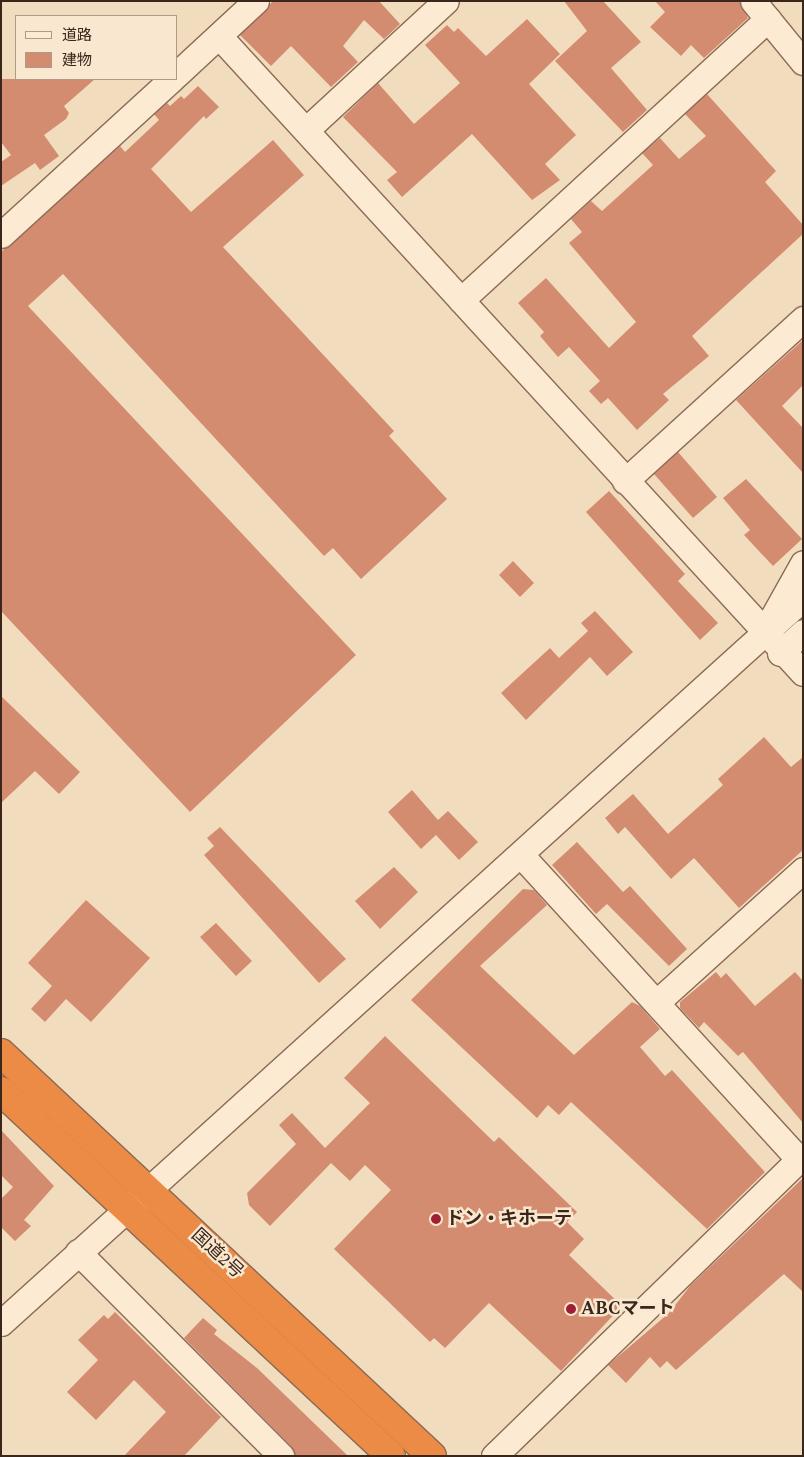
<!DOCTYPE html>
<meta charset="utf-8">
<style>
body{margin:0}
#map{position:relative;width:804px;height:1457px;overflow:hidden;background:#f2dcbe;font-family:Spectral,"Noto Sans JP",serif}
div>[style]{position:absolute}
[style*='--x']{left:calc(var(--x)*1px);top:calc(var(--y)*1px);width:calc(var(--w)*1px);rotate:calc(var(--a)*1deg)}
.building>*{inset:0;background:#d48c70}
.roads{filter:drop-shadow(1px 0 #8c6b55) drop-shadow(-1px 0 #8c6b55) drop-shadow(0 1px #8c6b55) drop-shadow(0 -1px #8c6b55)}
.minor>*{height:25px;margin:-12.5px;padding:0 12.5px;transform-origin:12.5px;border-radius:12.5px;background:#fcead3}
.highway>*{height:28px;margin:-14px;padding:0 14px;transform-origin:14px;border-radius:14px;background:#eb8b46}
.dots>*{width:14px;height:14px;translate:-50% -50%;box-sizing:border-box;border:2px solid #f9e7cf;border-radius:50%}
span{translate:-50% -50%;white-space:nowrap;text-align:center;line-height:1.15;-webkit-text-stroke:5px #f9e7cf;paint-order:stroke}
.poi-label{font-size:18px;color:#3a261b;font-weight:700}
.left{translate:0 -50%;text-align:left}
.street-label{font-size:18px;color:#3a261b}
.frame{position:absolute;inset:0;border:2px solid #3a261b;pointer-events:none}
.legend{position:absolute;left:15px;top:15px;width:162px;height:65px;box-sizing:border-box;background:#f9e7cf;border:1px solid #ad9a87;margin:0;padding:6px 9px;list-style:none;font-size:15px;color:#3a261b}
.legend li{display:flex;align-items:center;gap:10px;height:25px}
.legend b{width:25px;border:1px solid #ad9a87}
</style>
<div id="map">
<div class="building">
<i style="clip-path:polygon(273px 1px,379px 1px,400px 24px,384px 39px,364px 20px,343px 46px,358px 62px,331px 87px,291px 46px,271px 66px,240px 35px)"></i>
<i style="clip-path:polygon(564px 1px,603px 1px,641px 42px,611px 68px,647px 110px,623px 132px,555px 61px,587px 31px)"></i>
<i style="clip-path:polygon(655px 1px,739px 1px,748px 18px,704px 58px,691px 45px,681px 56px,650px 27px,665px 12px)"></i>
<i style="clip-path:polygon(527px 19px,560px 54px,529px 84px,576px 135px,545px 164px,560px 180px,532px 200px,472px 134px,402px 197px,387px 180px,397px 172px,343px 117px,378px 83px,414px 124px,460px 83px,425px 45px,447px 25px,454px 32px,458px 28px,486px 56px)"></i>
<i style="clip-path:polygon(1px 79px,95px 79px,64px 106px,69px 113px,66px 119px,44px 135px,59px 156px,40px 170px,35px 163px,1px 186px,1px 162px,11px 155px,1px 142px)"></i>
<i style="clip-path:polygon(198px 86px,219px 107px,206px 119px,204px 116px,151px 169px,191px 212px,273px 140px,304px 175px,223px 247px,394px 431px,389px 436px,447px 499px,361px 579px,333px 548px,324px 556px,63px 274px,28px 306px,356px 655px,190px 812px,1px 611px,1px 252px,120px 146px,125px 152px,159px 120px,154px 114px,167px 103px,170px 106px,181px 96px,184px 99px)"></i>
<i style="clip-path:polygon(707px 94px,776px 171px,765px 182px,803px 225px,803px 234px,692px 336px,709px 356px,663px 394px,669px 400px,637px 430px,608px 398px,601px 404px,589px 391px,600px 381px,569px 347px,558px 357px,540px 336px,544px 332px,518px 303px,546px 278px,609px 348px,636px 322px,569px 243px,582px 232px,571px 219px,591px 201px,602px 211px,653px 165px,642px 153px,660px 138px,679px 159px,706px 136px,685px 114px)"></i>
<i style="clip-path:polygon(803px 340px,803px 385px,782px 406px,803px 428px,803px 473px,736px 400px)"></i>
<i style="clip-path:polygon(678px 452px,717px 497px,693px 518px,654px 474px)"></i>
<i style="clip-path:polygon(746px 479px,802px 539px,773px 566px,744px 535px,750px 530px,723px 498px)"></i>
<i style="clip-path:polygon(609px 491px,685px 574px,678px 581px,718px 623px,700px 640px,586px 512px)"></i>
<i style="clip-path:polygon(513px 561px,534px 583px,520px 597px,499px 575px)"></i>
<i style="clip-path:polygon(595px 611px,633px 652px,607px 676px,590px 657px,526px 720px,501px 693px,550px 648px,559px 658px,588px 631px,581px 623px)"></i>
<i style="clip-path:polygon(1px 696px,80px 772px,59px 794px,35px 771px,1px 803px)"></i>
<i style="clip-path:polygon(764px 737px,791px 767px,803px 757px,803px 850px,739px 908px,694px 858px,671px 879px,625px 827px,618px 834px,605px 818px,633px 794px,668px 834px,723px 785px,718px 779px)"></i>
<i style="clip-path:polygon(412px 790px,438px 820px,448px 811px,478px 842px,459px 860px,436px 835px,421px 849px,388px 812px)"></i>
<i style="clip-path:polygon(220px 827px,346px 959px,319px 983px,204px 855px,214px 846px,207px 838px)"></i>
<i style="clip-path:polygon(577px 842px,623px 892px,630px 886px,687px 949px,669px 966px,607px 904px,596px 914px,552px 865px)"></i>
<i style="clip-path:polygon(394px 867px,418px 892px,380px 929px,355px 901px)"></i>
<i style="clip-path:polygon(523px 889px,534px 890px,547px 905px,480px 966px,574px 1055px,632px 1002px,640px 1006px,660px 1029px,640px 1047px,665px 1076px,672px 1070px,765px 1172px,707px 1229px,571px 1102px,559px 1115px,548px 1105px,537px 1118px,411px 1000px)"></i>
<i style="clip-path:polygon(86px 900px,150px 958px,91px 1022px,66px 999px,45px 1022px,31px 1009px,52px 986px,28px 963px)"></i>
<i style="clip-path:polygon(216px 923px,252px 961px,236px 976px,200px 937px)"></i>
<i style="clip-path:polygon(716px 972px,721px 978px,726px 973px,755px 1006px,795px 972px,803px 981px,803px 1123px,743px 1052px,738px 1056px,704px 1022px,699px 1028px,680px 1008px,680px 1002px)"></i>
<i style="clip-path:polygon(385px 1036px,494px 1142px,499px 1137px,577px 1212px,567px 1222px,584px 1239px,569px 1255px,622px 1306px,561px 1371px,489px 1303px,445px 1348px,434px 1338px,430px 1342px,334px 1249px,391px 1190px,365px 1165px,350px 1181px,331px 1163px,270px 1226px,249px 1205px,247px 1193px,296px 1144px,279px 1125px,292px 1113px,325px 1148px,370px 1103px,344px 1078px)"></i>
<i style="clip-path:polygon(1px 1130px,54px 1186px,24px 1220px,31px 1226px,15px 1241px,1px 1227px,1px 1199px,13px 1187px,1px 1175px)"></i>
<i style="clip-path:polygon(803px 1178px,803px 1292px,784px 1274px,676px 1370px,667px 1361px,660px 1368px,650px 1357px,626px 1383px,608px 1365px,669px 1313px,690px 1286px)"></i>
<i style="clip-path:polygon(115px 1312px,221px 1417px,184px 1456px,124px 1456px,166px 1412px,134px 1380px,96px 1420px,67px 1392px,98px 1360px,78px 1340px,104px 1315px,108px 1319px)"></i>
<i style="clip-path:polygon(203px 1318px,217px 1330px,214px 1334px,257px 1368px,348px 1456px,295px 1456px,291px 1446px,184px 1338px)"></i>
</div>
<div class="roads">
<div class="minor">
<i style="--x:753;--y:1;--w:79;--a:50.7"></i>
<i style="--x:219;--y:36;--w:864;--a:47.49"></i>
<i style="--x:176;--y:75;--w:109;--a:-42.8"></i>
<i style="--x:306;--y:130;--w:190;--a:-42.7"></i>
<i style="--x:1;--y:235;--w:231;--a:-42.4"></i>
<i style="--x:461;--y:300;--w:416;--a:-42.5"></i>
<i style="--x:625;--y:481;--w:241;--a:-42.3"></i>
<i style="--x:771;--y:620;--w:65;--a:-60.7"></i>
<i style="--x:780;--y:653;--w:31;--a:-42"></i>
<i style="--x:521;--y:855;--w:412;--a:47.6"></i>
<i style="--x:657;--y:1002;--w:197;--a:-42.1"></i>
<i style="--x:78;--y:1252;--w:288;--a:45.1"></i>
<i style="--x:1;--y:1323;--w:1081;--a:-42.11"></i>
<i style="--x:494;--y:1456;--w:431;--a:-44.2"></i>
</div>
<div class="highway">
<i style="--x:1;--y:1053;--w:590;--a:43.08"></i>
<i style="--x:1;--y:1091;--w:534;--a:43.1"></i>
</div>
</div>
<div class="dots">
<i style="left:436px;top:1219px;background:#a11f32"></i>
<i style="left:571px;top:1309px;background:#a11f32"></i>
</div>
<div class="poi-label">
<span class="left" style="left:446px;top:1219px">ドン・キホーテ</span>
<span class="left" style="left:581px;top:1309px">ABCマート</span>
</div>
<div class="street-label">
<span style="left:217px;top:1254px;rotate:43deg">国道2号</span>
</div>
<div class="frame"></div>
<ul class="legend">
<li><b style="height:6px;background:#fcead3"></b>道路</li>
<li><b style="height:14px;background:#d48c70"></b>建物</li>
</ul>
</div>
